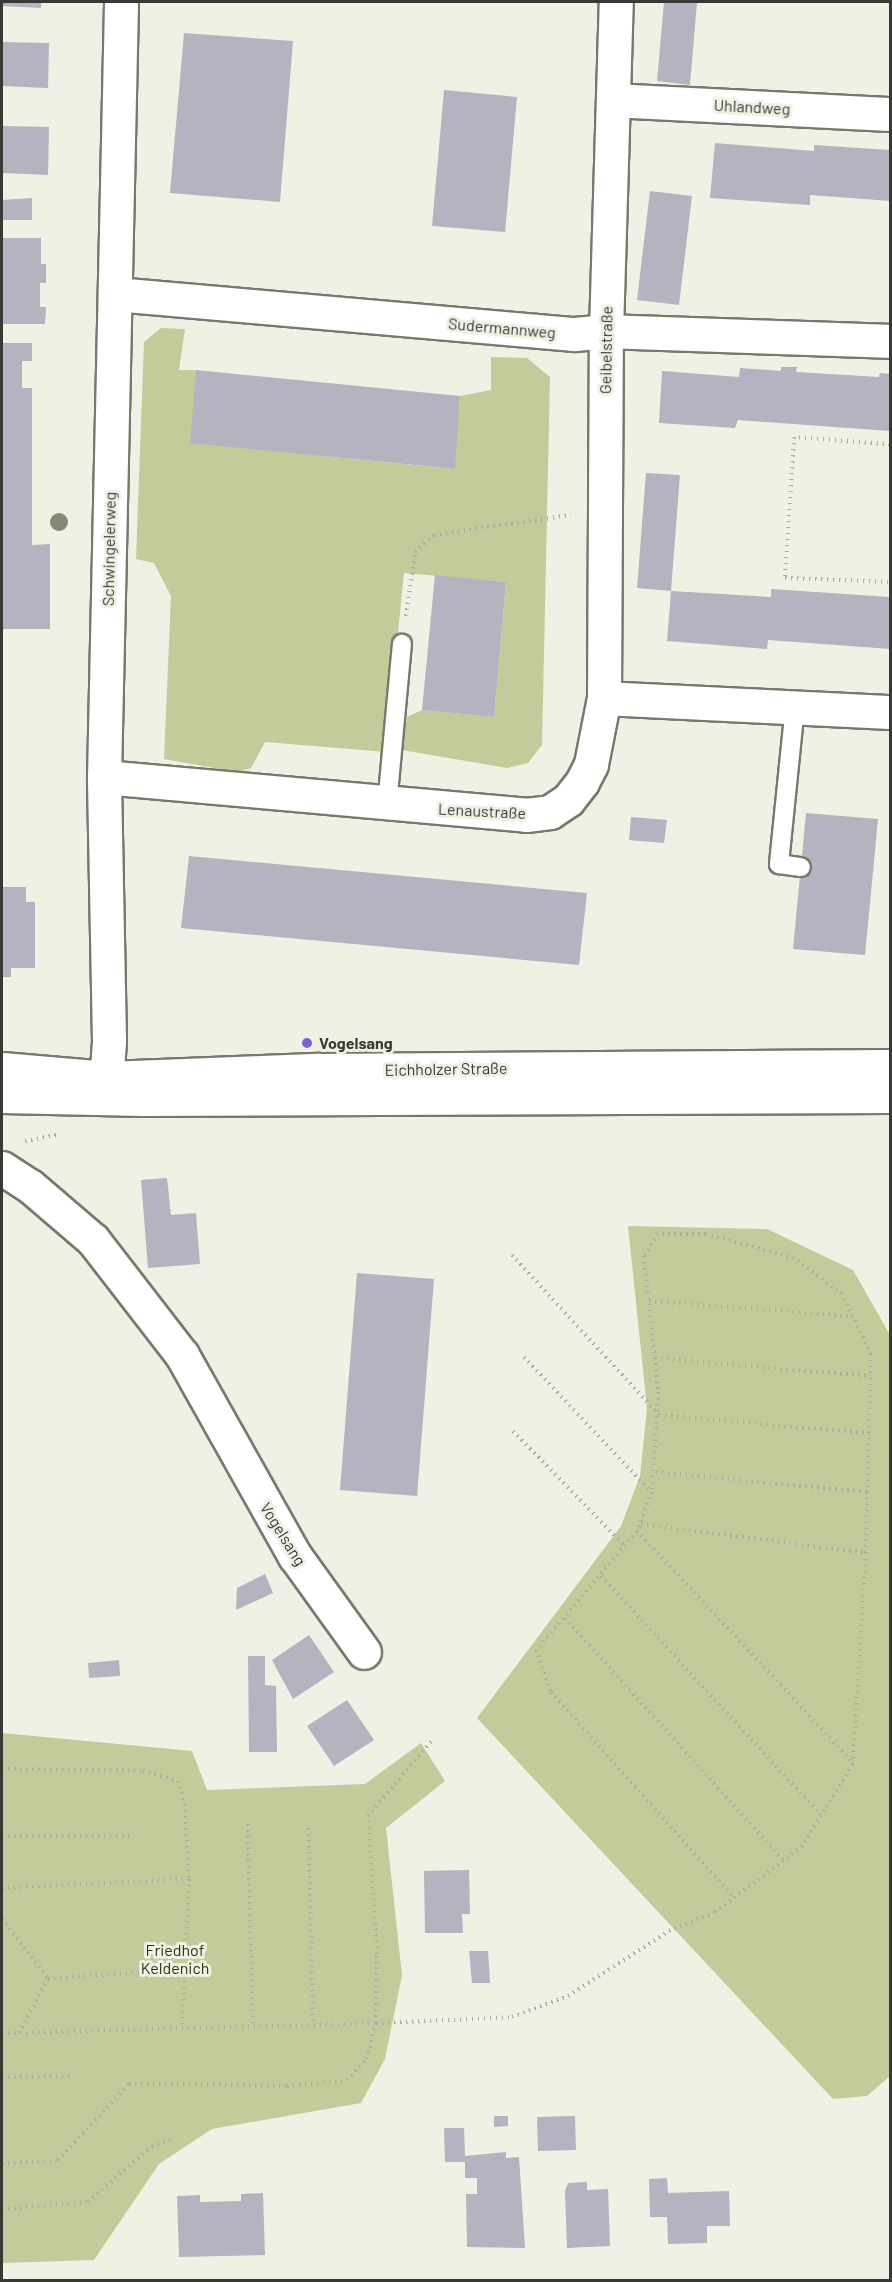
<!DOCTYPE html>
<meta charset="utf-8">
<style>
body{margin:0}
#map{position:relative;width:892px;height:2282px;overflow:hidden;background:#eff1e5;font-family:Barlow,sans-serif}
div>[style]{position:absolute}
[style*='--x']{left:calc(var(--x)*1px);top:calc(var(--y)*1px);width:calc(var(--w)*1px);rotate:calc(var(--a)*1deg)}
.green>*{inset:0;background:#c3cb9a}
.building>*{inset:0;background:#b4b3bf}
.path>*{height:4px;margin-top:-2px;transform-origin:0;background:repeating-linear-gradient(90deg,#adafa5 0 1.5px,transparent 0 6px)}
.roads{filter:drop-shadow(2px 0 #77796d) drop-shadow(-2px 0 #77796d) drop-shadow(0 2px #77796d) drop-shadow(0 -2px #77796d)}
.lane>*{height:18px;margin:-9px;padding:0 9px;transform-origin:9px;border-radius:9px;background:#fff}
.street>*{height:33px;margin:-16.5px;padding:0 16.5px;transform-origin:16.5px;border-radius:16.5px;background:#fff}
.secondary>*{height:33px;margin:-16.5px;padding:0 16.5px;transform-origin:16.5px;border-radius:16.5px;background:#fff}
.trees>*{width:18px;height:18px;margin:-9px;border-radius:50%;background:#858872}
.dots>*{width:16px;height:16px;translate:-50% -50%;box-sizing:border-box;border:3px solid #eff1e5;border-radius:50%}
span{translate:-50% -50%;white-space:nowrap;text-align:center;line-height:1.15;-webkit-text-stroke:6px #eff1e5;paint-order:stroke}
.street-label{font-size:16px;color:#383934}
.poi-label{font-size:16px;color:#383934;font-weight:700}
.left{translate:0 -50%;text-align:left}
.park-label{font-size:16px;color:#2f3313}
.frame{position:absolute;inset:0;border:3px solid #383934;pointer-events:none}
</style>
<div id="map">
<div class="green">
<i style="clip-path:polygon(161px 328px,185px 329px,179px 370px,196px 370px,322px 456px,454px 469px,460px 396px,491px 390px,491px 357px,527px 358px,550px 377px,542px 745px,528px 763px,507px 768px,402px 750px,407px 717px,422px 710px,494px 717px,506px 582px,404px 573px,386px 752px,265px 742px,251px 768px,237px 772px,164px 759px,171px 596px,154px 563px,136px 559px,144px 342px)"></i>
<i style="clip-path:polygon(628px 1226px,767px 1229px,853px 1270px,890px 1335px,890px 2076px,867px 2096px,833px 2099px,477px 1718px,621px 1526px,640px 1476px,647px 1408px)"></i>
<i style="clip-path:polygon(2px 1733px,192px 1751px,207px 1790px,365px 1784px,421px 1743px,445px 1781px,386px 1828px,402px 1975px,385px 2059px,361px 2103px,212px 2129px,159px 2164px,94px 2260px,2px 2263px)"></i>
</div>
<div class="building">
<i style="clip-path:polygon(2px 2px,41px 2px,41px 8px,2px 6px)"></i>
<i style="clip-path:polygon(664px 2px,697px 2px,690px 85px,657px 81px)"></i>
<i style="clip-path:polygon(184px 33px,293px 41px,280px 202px,170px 193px)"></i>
<i style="clip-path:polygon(2px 42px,49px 43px,48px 88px,2px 86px)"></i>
<i style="clip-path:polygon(444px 90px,517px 97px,505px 232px,432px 226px)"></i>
<i style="clip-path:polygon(2px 126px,49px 127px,48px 175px,2px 173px)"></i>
<i style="clip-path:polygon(715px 143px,814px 151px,814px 145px,890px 150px,890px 201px,810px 195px,810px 205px,710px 198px)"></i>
<i style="clip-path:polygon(650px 191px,692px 196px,679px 305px,637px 300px)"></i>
<i style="clip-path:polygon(32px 198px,32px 220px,2px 220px,2px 200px)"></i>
<i style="clip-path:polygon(2px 238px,41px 238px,41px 264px,46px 264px,46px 283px,40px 283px,40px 307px,46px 307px,45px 324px,2px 324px)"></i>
<i style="clip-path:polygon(2px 343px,32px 343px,32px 361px,22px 361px,22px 388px,32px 388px,32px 545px,50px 544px,50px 629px,2px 629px)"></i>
<i style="clip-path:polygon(781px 367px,797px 367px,796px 372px,879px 377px,880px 373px,890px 374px,890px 431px,738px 420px,735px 428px,659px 423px,662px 371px,739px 377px,740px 368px,781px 371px)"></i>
<i style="clip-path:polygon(196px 370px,460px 396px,455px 469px,190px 443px)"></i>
<i style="clip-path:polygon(646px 473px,680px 475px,671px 591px,771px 597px,771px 589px,890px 597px,890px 649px,768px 640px,767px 649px,667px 641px,671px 591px,637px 588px)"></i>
<i style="clip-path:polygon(435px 575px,506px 582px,494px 717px,422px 710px)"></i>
<i style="clip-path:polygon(806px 813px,878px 819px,865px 955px,793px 949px)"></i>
<i style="clip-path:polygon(631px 817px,667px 820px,664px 843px,629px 840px)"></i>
<i style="clip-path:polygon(189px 856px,587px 893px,579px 965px,181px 928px)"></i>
<i style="clip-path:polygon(2px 887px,26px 887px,26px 902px,35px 902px,35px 968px,11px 968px,11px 977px,2px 977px)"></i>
<i style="clip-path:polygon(167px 1178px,171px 1215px,196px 1213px,200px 1264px,148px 1268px,141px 1180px)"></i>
<i style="clip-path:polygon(357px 1273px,434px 1279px,417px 1496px,340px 1490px)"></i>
<i style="clip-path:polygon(265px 1574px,273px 1593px,236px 1610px,237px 1588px)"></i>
<i style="clip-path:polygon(309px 1635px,334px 1672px,293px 1699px,272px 1660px)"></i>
<i style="clip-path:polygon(248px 1656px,265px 1656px,265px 1685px,276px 1686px,277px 1752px,249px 1752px)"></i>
<i style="clip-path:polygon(119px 1660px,120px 1676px,89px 1678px,88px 1663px)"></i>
<i style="clip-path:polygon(347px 1700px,374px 1740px,334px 1766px,307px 1726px)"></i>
<i style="clip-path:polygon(469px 1870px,470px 1914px,462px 1914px,463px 1933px,425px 1933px,424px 1871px)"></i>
<i style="clip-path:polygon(469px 1951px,488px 1951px,490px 1983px,472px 1983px)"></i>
<i style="clip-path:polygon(494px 2116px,508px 2116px,508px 2126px,494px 2127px)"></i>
<i style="clip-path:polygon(575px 2116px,576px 2150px,538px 2151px,537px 2117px)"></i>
<i style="clip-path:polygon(444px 2128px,464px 2128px,465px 2156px,506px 2152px,506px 2158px,519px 2157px,525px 2248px,467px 2247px,466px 2194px,477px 2194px,477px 2178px,465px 2178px,465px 2162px,445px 2162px)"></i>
<i style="clip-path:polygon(667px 2178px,668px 2193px,729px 2191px,730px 2226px,707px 2226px,707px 2243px,668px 2244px,667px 2217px,650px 2217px,649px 2179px)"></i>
<i style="clip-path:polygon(587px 2182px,587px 2190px,608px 2189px,610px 2246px,567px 2248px,565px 2191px,568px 2183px)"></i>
<i style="clip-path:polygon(263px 2193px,265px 2255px,179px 2257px,177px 2196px,200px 2195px,200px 2202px,241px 2201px,241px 2194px)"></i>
</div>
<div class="path">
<i style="--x:890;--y:444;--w:96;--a:-175.8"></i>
<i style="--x:794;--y:437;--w:141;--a:93.7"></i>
<i style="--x:785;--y:578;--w:105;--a:2.2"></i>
<i style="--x:406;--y:616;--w:65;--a:-82"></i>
<i style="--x:415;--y:552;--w:25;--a:-42"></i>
<i style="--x:434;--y:535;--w:138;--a:-8.3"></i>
<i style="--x:25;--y:1141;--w:32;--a:-11"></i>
<i style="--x:512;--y:1255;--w:217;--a:47.4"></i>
<i style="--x:659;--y:1415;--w:211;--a:4.9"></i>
<i style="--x:649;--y:1301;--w:204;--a:4.2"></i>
<i style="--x:524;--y:1357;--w:185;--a:46.7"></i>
<i style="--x:655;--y:1358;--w:216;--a:4.8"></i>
<i style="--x:513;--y:1431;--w:161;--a:45.8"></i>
<i style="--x:656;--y:1472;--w:212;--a:5.4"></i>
<i style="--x:641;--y:1524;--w:227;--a:7.3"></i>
<i style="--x:637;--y:1531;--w:317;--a:47"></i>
<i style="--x:601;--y:1576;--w:325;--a:47.4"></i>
<i style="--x:565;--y:1618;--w:326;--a:48"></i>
<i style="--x:2;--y:1769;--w:141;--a:0.8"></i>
<i style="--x:143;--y:1771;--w:36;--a:16"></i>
<i style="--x:178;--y:1781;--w:24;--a:73"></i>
<i style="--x:185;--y:1804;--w:75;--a:86.9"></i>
<i style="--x:189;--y:1879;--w:150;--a:92.7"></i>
<i style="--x:248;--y:1824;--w:202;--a:88.6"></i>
<i style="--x:309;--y:1828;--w:197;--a:88.8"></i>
<i style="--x:2;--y:1836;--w:132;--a:-0.4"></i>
<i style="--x:2;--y:1888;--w:187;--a:-2.8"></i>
<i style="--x:2;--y:1919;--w:75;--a:52.1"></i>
<i style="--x:48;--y:1978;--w:136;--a:-3.4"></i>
<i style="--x:2;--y:2033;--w:374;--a:-1.5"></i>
<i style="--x:376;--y:2023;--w:69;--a:-89.2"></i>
<i style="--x:377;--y:1954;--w:138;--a:-93.7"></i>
<i style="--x:368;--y:1816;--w:102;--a:-49.8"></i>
<i style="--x:19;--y:2033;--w:62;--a:-62.2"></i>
<i style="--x:2;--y:2077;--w:68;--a:-0.8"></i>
<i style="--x:2;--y:2163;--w:56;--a:-3.1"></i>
<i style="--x:58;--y:2160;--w:104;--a:-46.9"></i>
<i style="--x:129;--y:2084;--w:158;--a:0.7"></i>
<i style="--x:287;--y:2086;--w:60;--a:-5.7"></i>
<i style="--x:347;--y:2080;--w:28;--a:-48"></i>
<i style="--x:366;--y:2059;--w:37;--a:-74"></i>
<i style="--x:376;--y:2023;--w:136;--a:-2.5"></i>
<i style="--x:512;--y:2017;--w:60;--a:-20.6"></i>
<i style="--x:568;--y:1996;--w:120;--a:-32.8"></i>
<i style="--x:669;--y:1931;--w:50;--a:-22.4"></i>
<i style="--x:715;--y:1912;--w:108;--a:-37.1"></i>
<i style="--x:801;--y:1847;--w:98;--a:-57.9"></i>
<i style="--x:853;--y:1764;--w:211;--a:-86.5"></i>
<i style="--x:866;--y:1553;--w:199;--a:-88.6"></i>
<i style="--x:871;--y:1354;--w:67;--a:-115.8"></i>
<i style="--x:842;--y:1294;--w:60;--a:-143.1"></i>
<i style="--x:794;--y:1258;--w:91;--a:-164.7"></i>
<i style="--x:706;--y:1234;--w:48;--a:180"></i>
<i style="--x:658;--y:1234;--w:26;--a:122"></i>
<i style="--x:644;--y:1256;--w:137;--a:84.1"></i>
<i style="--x:658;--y:1392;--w:100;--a:93.4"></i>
<i style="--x:652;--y:1492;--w:42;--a:111"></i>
<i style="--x:637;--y:1531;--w:156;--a:130.3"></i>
<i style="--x:536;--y:1650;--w:45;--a:70.3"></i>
<i style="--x:551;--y:1692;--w:276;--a:48.4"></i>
<i style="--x:2;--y:2209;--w:86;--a:-4.7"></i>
<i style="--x:88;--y:2202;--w:85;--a:-41.2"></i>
<i style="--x:152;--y:2146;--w:19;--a:-16"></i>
</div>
<div class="roads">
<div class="lane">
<i style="--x:795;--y:706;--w:159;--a:95.8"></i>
<i style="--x:779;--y:864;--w:22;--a:8"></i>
<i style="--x:387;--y:805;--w:162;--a:-84.7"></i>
</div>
<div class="street">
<i style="--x:613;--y:100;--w:277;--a:2.9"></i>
<i style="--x:115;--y:294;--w:461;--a:5"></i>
<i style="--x:574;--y:334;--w:32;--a:-5"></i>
<i style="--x:606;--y:331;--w:284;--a:2"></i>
<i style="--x:604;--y:698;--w:367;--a:-89.7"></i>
<i style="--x:606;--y:331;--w:329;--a:-88.3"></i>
<i style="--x:104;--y:777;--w:424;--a:5.1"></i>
<i style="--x:526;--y:815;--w:24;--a:-7"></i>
<i style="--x:550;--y:812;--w:22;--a:-34"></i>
<i style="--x:568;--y:800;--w:23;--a:-52"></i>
<i style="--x:582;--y:782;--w:20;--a:-63"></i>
<i style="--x:591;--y:764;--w:67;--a:-78.9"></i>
<i style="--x:604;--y:698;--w:286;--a:2.8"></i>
<i style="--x:105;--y:1097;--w:56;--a:-85.9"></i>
<i style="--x:109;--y:1041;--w:264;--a:-91.1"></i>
<i style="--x:104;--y:777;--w:775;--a:-88.74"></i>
<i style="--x:2;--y:1168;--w:33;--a:33"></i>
<i style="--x:30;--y:1186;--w:83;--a:40.6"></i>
<i style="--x:93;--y:1240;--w:145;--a:52.3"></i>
<i style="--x:182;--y:1355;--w:231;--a:60.7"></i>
<i style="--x:295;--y:1556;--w:118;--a:54.3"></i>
</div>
<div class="secondary">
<i style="--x:2;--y:1069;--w:105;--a:4.9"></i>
<i style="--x:107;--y:1078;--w:212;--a:-2.2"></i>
<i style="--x:319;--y:1070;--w:571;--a:-0.4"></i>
<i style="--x:2;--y:1096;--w:141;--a:1.2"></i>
<i style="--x:143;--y:1099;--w:747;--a:-0.23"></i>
</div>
</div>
<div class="trees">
<i style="left:59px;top:522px"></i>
</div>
<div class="dots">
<i style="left:307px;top:1043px;background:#7c5fd9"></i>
</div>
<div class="street-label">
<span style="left:752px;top:107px;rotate:3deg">Uhlandweg</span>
<span style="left:502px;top:328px;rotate:5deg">Sudermannweg</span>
<span style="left:606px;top:350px;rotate:-89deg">Geibelstraße</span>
<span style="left:109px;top:549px;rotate:-89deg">Schwingelerweg</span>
<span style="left:482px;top:811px;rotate:3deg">Lenaustraße</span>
<span style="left:446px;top:1069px;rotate:-1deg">Eichholzer Straße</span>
<span style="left:283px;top:1534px;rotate:58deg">Vogelsang</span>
</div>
<div class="poi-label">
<span class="left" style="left:319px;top:1043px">Vogelsang</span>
</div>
<div class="park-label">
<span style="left:175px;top:1959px">Friedhof<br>Keldenich</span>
</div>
<div class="frame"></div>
</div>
